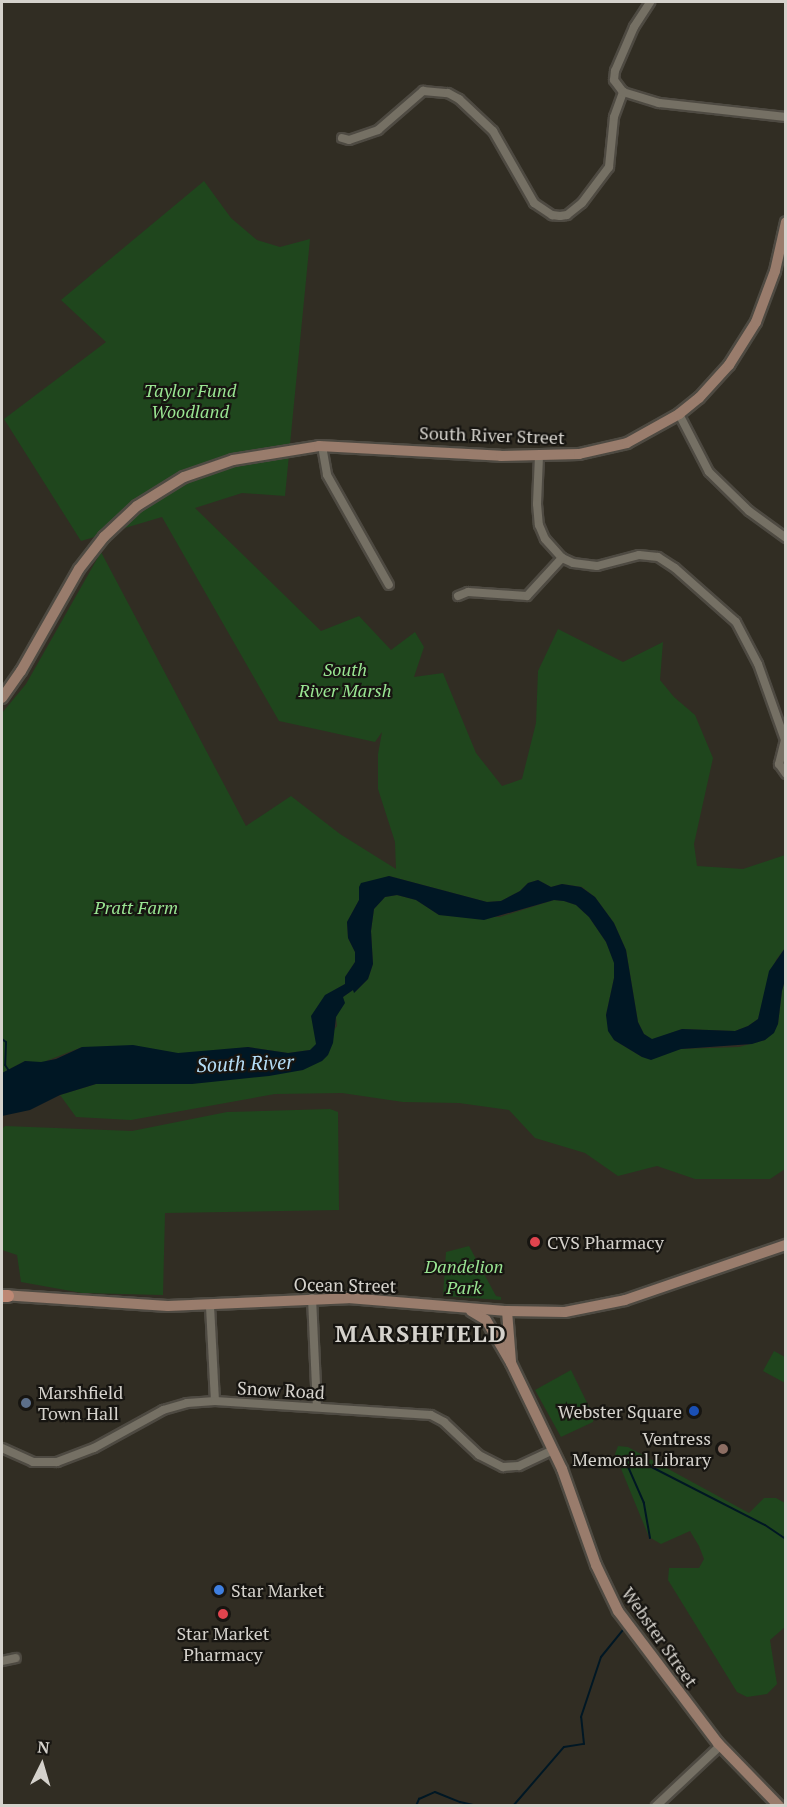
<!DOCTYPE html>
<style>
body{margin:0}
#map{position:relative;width:787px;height:1807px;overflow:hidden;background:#312d23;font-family:"PT Serif",serif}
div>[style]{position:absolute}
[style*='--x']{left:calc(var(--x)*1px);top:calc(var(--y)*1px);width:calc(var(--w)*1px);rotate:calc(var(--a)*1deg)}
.green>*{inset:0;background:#1f461d}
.water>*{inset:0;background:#001724}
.stream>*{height:2px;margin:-1px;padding:0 1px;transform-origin:1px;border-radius:1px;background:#001724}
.roads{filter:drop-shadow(2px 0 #4e4a42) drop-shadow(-2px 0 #4e4a42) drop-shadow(0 2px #4e4a42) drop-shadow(0 -2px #4e4a42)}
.street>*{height:8px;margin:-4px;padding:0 4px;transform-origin:4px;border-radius:4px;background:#757064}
.secondary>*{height:10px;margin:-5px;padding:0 5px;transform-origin:5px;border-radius:5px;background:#997c6c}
.primary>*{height:12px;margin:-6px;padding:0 6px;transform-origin:6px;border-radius:6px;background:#bd8874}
.dots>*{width:16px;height:16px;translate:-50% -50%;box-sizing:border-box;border:3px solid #171511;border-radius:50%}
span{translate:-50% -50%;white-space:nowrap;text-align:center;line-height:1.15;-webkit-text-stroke:4.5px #171511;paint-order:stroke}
.park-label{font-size:18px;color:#99e592;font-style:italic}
.street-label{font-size:18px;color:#d5d2cc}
.poi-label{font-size:18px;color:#d5d2cc}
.left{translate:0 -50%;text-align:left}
.right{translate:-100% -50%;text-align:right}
.water-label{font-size:20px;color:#b5ddf6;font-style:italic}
.district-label{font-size:24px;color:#d5d2cc;font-weight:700;letter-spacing:1.5px}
.frame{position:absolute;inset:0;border:3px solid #d5d2cc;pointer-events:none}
.north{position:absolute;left:12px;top:1735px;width:60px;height:60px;-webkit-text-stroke:4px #171511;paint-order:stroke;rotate:5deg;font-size:16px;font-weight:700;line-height:24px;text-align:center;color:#d5d2cc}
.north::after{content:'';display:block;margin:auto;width:21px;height:27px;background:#d5d2cc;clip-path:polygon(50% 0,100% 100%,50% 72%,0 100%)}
</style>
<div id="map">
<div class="green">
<i style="clip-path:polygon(204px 181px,231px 218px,257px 240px,280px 247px,310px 239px,285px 496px,242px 493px,195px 508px,321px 631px,359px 616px,391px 650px,415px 632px,424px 647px,414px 677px,443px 673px,476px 753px,502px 786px,522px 779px,536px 723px,538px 671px,558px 629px,623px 662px,663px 642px,660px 680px,674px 697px,695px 715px,713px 758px,694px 844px,697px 866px,743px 869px,785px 855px,785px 948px,776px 960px,758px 1019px,748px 1026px,735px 1031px,682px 1029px,652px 1040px,644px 1034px,638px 1022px,626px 950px,614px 923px,595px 897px,582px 887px,562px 884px,551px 887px,538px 880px,528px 883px,520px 891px,501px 901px,487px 902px,389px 876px,359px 887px,359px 900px,347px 922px,348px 938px,355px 952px,355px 962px,345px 977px,345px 984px,333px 991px,317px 1049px,288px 1053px,248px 1047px,180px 1057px,82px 1047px,46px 1061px,46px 1064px,25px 1061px,2px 1073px,2px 713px,26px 684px,101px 552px,246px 826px,291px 796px,340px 834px,396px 869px,395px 842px,378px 789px,378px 754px,382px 732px,375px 742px,279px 721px,162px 517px,81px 541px,4px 419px,106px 342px,61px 300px)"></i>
<i style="clip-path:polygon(397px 895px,416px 900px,439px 915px,500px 917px,554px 900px,564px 901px,576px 905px,589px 917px,606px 942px,615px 963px,614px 978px,606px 1015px,614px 1040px,642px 1057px,681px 1049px,739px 1047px,765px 1040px,778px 1024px,782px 991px,785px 980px,785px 1169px,770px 1179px,695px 1179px,657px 1166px,618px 1176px,585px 1153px,535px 1138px,509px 1110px,459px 1103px,403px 1102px,342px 1093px,275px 1094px,131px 1120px,76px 1117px,60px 1095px,96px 1084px,303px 1070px,337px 1026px,336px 1017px,343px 997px,353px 990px,355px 992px,368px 979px,373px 964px,371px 931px,374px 909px,385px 897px)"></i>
<i style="clip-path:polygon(330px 1109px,338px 1112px,339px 1210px,165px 1213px,163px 1295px,82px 1293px,21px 1282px,17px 1255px,2px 1250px,2px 1129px,5px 1126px,132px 1131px,227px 1112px)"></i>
<i style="clip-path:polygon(469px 1246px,496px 1296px,501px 1297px,501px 1300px,443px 1296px,446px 1252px)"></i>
<i style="clip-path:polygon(774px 1351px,785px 1357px,785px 1383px,763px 1371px)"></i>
<i style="clip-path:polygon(571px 1370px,594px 1417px,593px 1422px,561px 1437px,535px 1390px)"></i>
<i style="clip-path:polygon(618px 1446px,628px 1447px,749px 1513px,764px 1498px,776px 1498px,785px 1503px,785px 1627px,770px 1640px,777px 1684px,767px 1694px,747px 1697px,737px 1692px,668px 1580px,669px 1568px,699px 1568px,704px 1559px,699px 1546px,690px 1531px,661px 1544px,649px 1537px,615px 1454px)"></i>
</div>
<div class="water">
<i style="clip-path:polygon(389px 876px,487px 902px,501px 901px,520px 891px,528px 883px,538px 880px,551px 887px,562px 884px,581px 887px,595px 897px,614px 923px,626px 950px,638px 1022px,644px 1034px,652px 1039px,682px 1029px,735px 1031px,748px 1026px,758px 1019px,769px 971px,785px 948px,785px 980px,782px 991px,778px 1024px,774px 1033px,765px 1040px,752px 1044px,681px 1049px,651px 1060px,642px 1057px,614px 1040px,608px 1031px,606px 1015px,614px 978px,614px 963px,606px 942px,589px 917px,576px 905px,564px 901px,554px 900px,484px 920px,439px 915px,416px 900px,397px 895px,385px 897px,374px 909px,371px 931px,373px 964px,368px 979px,354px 993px,353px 990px,343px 997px,345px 1003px,336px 1017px,333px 1043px,328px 1055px,322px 1061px,303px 1070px,269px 1076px,192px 1084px,96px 1084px,60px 1095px,30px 1110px,2px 1116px,2px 1073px,25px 1061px,41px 1062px,56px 1059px,82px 1047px,133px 1045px,178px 1053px,248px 1047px,288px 1053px,310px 1050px,316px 1044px,311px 1016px,325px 995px,345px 984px,345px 977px,355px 962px,355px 952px,348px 938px,347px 922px,359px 900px,359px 887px,361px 883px)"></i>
</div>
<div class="stream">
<i style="--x:2;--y:1039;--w:5;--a:37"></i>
<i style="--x:6;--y:1042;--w:23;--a:92"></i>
<i style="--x:5;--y:1065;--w:7;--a:56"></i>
<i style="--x:650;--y:1538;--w:36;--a:-100"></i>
<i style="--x:644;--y:1503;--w:45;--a:-113.7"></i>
<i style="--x:626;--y:1462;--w:8;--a:-40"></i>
<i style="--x:632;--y:1457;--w:149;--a:27.1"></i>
<i style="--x:765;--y:1525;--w:25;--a:34"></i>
<i style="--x:416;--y:1806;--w:8;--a:-67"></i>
<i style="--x:419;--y:1799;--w:17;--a:-24"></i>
<i style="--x:435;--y:1792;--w:27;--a:22"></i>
<i style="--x:460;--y:1802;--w:18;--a:13"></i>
<i style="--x:513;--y:1806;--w:78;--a:-49.2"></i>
<i style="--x:564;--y:1747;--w:20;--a:-9"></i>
<i style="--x:584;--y:1744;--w:27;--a:-96"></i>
<i style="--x:581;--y:1717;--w:63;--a:-71.6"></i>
<i style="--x:601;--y:1657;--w:35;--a:-51"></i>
</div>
<div class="roads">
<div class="street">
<i style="--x:623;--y:92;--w:15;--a:-127"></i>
<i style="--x:614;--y:80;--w:9;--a:-84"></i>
<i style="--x:615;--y:71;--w:48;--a:-66.6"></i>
<i style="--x:634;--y:27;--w:30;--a:-57"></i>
<i style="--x:342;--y:138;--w:7;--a:16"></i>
<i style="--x:349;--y:140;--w:31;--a:-19"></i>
<i style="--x:378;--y:130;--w:60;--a:-40.9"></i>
<i style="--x:423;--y:91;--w:25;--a:5"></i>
<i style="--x:448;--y:93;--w:13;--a:29"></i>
<i style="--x:459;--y:99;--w:47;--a:43.3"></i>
<i style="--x:493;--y:131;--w:83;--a:60.3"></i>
<i style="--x:534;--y:203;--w:22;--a:34"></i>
<i style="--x:552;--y:215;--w:8;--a:7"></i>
<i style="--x:560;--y:216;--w:7;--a:-8"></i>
<i style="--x:567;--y:215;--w:19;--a:-39"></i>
<i style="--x:582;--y:203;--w:45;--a:-53.1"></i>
<i style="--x:609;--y:167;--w:50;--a:-84.3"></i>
<i style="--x:614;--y:117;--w:27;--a:-70"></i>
<i style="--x:623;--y:92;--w:38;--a:17"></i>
<i style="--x:659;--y:103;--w:128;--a:6.3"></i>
<i style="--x:679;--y:414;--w:65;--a:62.7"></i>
<i style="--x:709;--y:472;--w:56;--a:44.3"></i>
<i style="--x:749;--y:511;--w:46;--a:36.1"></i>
<i style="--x:322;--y:446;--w:29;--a:80"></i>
<i style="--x:327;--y:475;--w:126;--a:60.6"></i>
<i style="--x:539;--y:456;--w:48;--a:92.4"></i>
<i style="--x:537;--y:504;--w:21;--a:85"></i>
<i style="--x:539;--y:525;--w:15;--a:67"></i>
<i style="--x:545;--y:539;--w:25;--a:48"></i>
<i style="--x:562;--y:558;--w:12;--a:24"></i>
<i style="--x:573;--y:563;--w:24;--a:7"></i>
<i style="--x:597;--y:566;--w:43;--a:-14.7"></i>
<i style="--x:639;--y:555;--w:19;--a:6"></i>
<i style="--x:658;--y:557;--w:20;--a:33"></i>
<i style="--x:675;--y:568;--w:81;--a:41.5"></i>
<i style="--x:736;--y:622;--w:47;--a:62.4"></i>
<i style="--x:758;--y:664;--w:81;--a:70.4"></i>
<i style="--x:785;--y:740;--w:25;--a:104"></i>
<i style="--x:779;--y:764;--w:12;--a:55"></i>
<i style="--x:458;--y:596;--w:11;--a:-22"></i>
<i style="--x:468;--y:592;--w:59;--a:3.9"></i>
<i style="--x:527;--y:596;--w:52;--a:-47.4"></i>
<i style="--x:312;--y:1298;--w:109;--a:87.4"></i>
<i style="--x:210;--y:1306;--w:95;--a:87"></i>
<i style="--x:2;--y:1448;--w:34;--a:24"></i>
<i style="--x:33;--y:1462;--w:24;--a:0"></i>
<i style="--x:57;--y:1462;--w:40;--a:-21"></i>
<i style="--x:94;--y:1448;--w:79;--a:-28.8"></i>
<i style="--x:163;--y:1410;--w:25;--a:-16"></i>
<i style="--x:187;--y:1403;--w:28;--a:-4"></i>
<i style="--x:215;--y:1401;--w:216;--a:3.7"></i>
<i style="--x:431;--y:1415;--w:15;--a:28"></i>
<i style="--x:444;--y:1422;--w:48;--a:43.3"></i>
<i style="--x:479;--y:1455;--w:27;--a:27"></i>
<i style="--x:503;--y:1467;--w:16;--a:-4"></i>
<i style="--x:519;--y:1466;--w:38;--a:-25"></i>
<i style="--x:2;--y:1661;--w:14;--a:-12"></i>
<i style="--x:656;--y:1806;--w:88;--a:-43.2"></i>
</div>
<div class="secondary">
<i style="--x:2;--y:698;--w:33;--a:-55"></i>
<i style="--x:21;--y:671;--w:117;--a:-60.4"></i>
<i style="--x:79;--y:569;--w:41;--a:-52"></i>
<i style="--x:104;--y:537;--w:45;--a:-43.2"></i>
<i style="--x:137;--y:506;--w:55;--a:-31.7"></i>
<i style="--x:184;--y:477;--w:52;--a:-19.1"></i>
<i style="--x:233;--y:460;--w:87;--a:-9.2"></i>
<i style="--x:319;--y:446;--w:182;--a:3.1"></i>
<i style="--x:501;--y:456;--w:78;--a:-1.5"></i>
<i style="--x:579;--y:454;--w:49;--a:-12.9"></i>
<i style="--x:627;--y:443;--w:60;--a:-29.1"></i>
<i style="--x:679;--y:414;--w:26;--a:-39"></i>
<i style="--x:699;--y:398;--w:45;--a:-47.7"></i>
<i style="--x:729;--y:365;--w:51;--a:-57.9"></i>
<i style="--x:756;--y:322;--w:54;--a:-69.6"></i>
<i style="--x:775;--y:271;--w:50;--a:-77.3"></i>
<i style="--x:2;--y:1295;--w:166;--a:3.8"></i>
<i style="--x:168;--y:1306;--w:180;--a:-2.5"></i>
<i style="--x:348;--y:1298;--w:160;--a:4.7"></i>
<i style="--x:507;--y:1311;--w:58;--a:1"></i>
<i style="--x:565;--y:1312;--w:61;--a:-11.3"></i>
<i style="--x:625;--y:1300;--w:170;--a:-18.9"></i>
<i style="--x:471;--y:1311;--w:17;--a:31"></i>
<i style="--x:486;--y:1320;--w:50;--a:59.8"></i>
<i style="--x:511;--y:1363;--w:118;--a:64.3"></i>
<i style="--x:562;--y:1469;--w:102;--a:70.5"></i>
<i style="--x:596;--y:1565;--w:51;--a:64.4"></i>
<i style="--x:618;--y:1611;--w:166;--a:52.9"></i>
<i style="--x:718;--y:1743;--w:88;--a:45.9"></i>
<i style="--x:507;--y:1311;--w:51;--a:85.5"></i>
</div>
<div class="primary">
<i style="--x:2;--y:1296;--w:6;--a:0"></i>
</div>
</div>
<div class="dots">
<i style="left:535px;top:1242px;background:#e0444e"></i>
<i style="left:26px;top:1403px;background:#5c6f8a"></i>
<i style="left:694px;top:1411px;background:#1a4fb4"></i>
<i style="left:723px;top:1449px;background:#8d6e63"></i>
<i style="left:219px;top:1590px;background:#3f7fe0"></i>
<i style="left:223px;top:1614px;background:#e0444e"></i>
</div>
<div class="park-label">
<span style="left:190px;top:401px">Taylor Fund<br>Woodland</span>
<span style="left:345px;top:680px">South<br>River Marsh</span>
<span style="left:136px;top:907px">Pratt Farm</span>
<span style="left:464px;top:1277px">Dandelion<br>Park</span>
</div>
<div class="street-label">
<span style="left:492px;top:435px;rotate:2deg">South River Street</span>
<span style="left:345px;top:1285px;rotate:1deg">Ocean Street</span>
<span style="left:281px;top:1390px;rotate:3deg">Snow Road</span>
<span style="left:660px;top:1637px;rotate:55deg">Webster Street</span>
</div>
<div class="poi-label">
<span class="left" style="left:547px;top:1242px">CVS Pharmacy</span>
<span class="left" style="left:38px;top:1403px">Marshfield<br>Town Hall</span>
<span class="right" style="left:682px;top:1411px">Webster Square</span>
<span class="right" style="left:711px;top:1449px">Ventress<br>Memorial Library</span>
<span class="left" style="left:231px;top:1590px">Star Market</span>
<span style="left:223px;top:1644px">Star Market<br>Pharmacy</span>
</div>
<div class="water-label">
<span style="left:245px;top:1063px;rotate:-2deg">South River</span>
</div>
<div class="district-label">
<span style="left:421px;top:1334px">MARSHFIELD</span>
</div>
<div class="frame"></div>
<div class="north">N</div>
</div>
